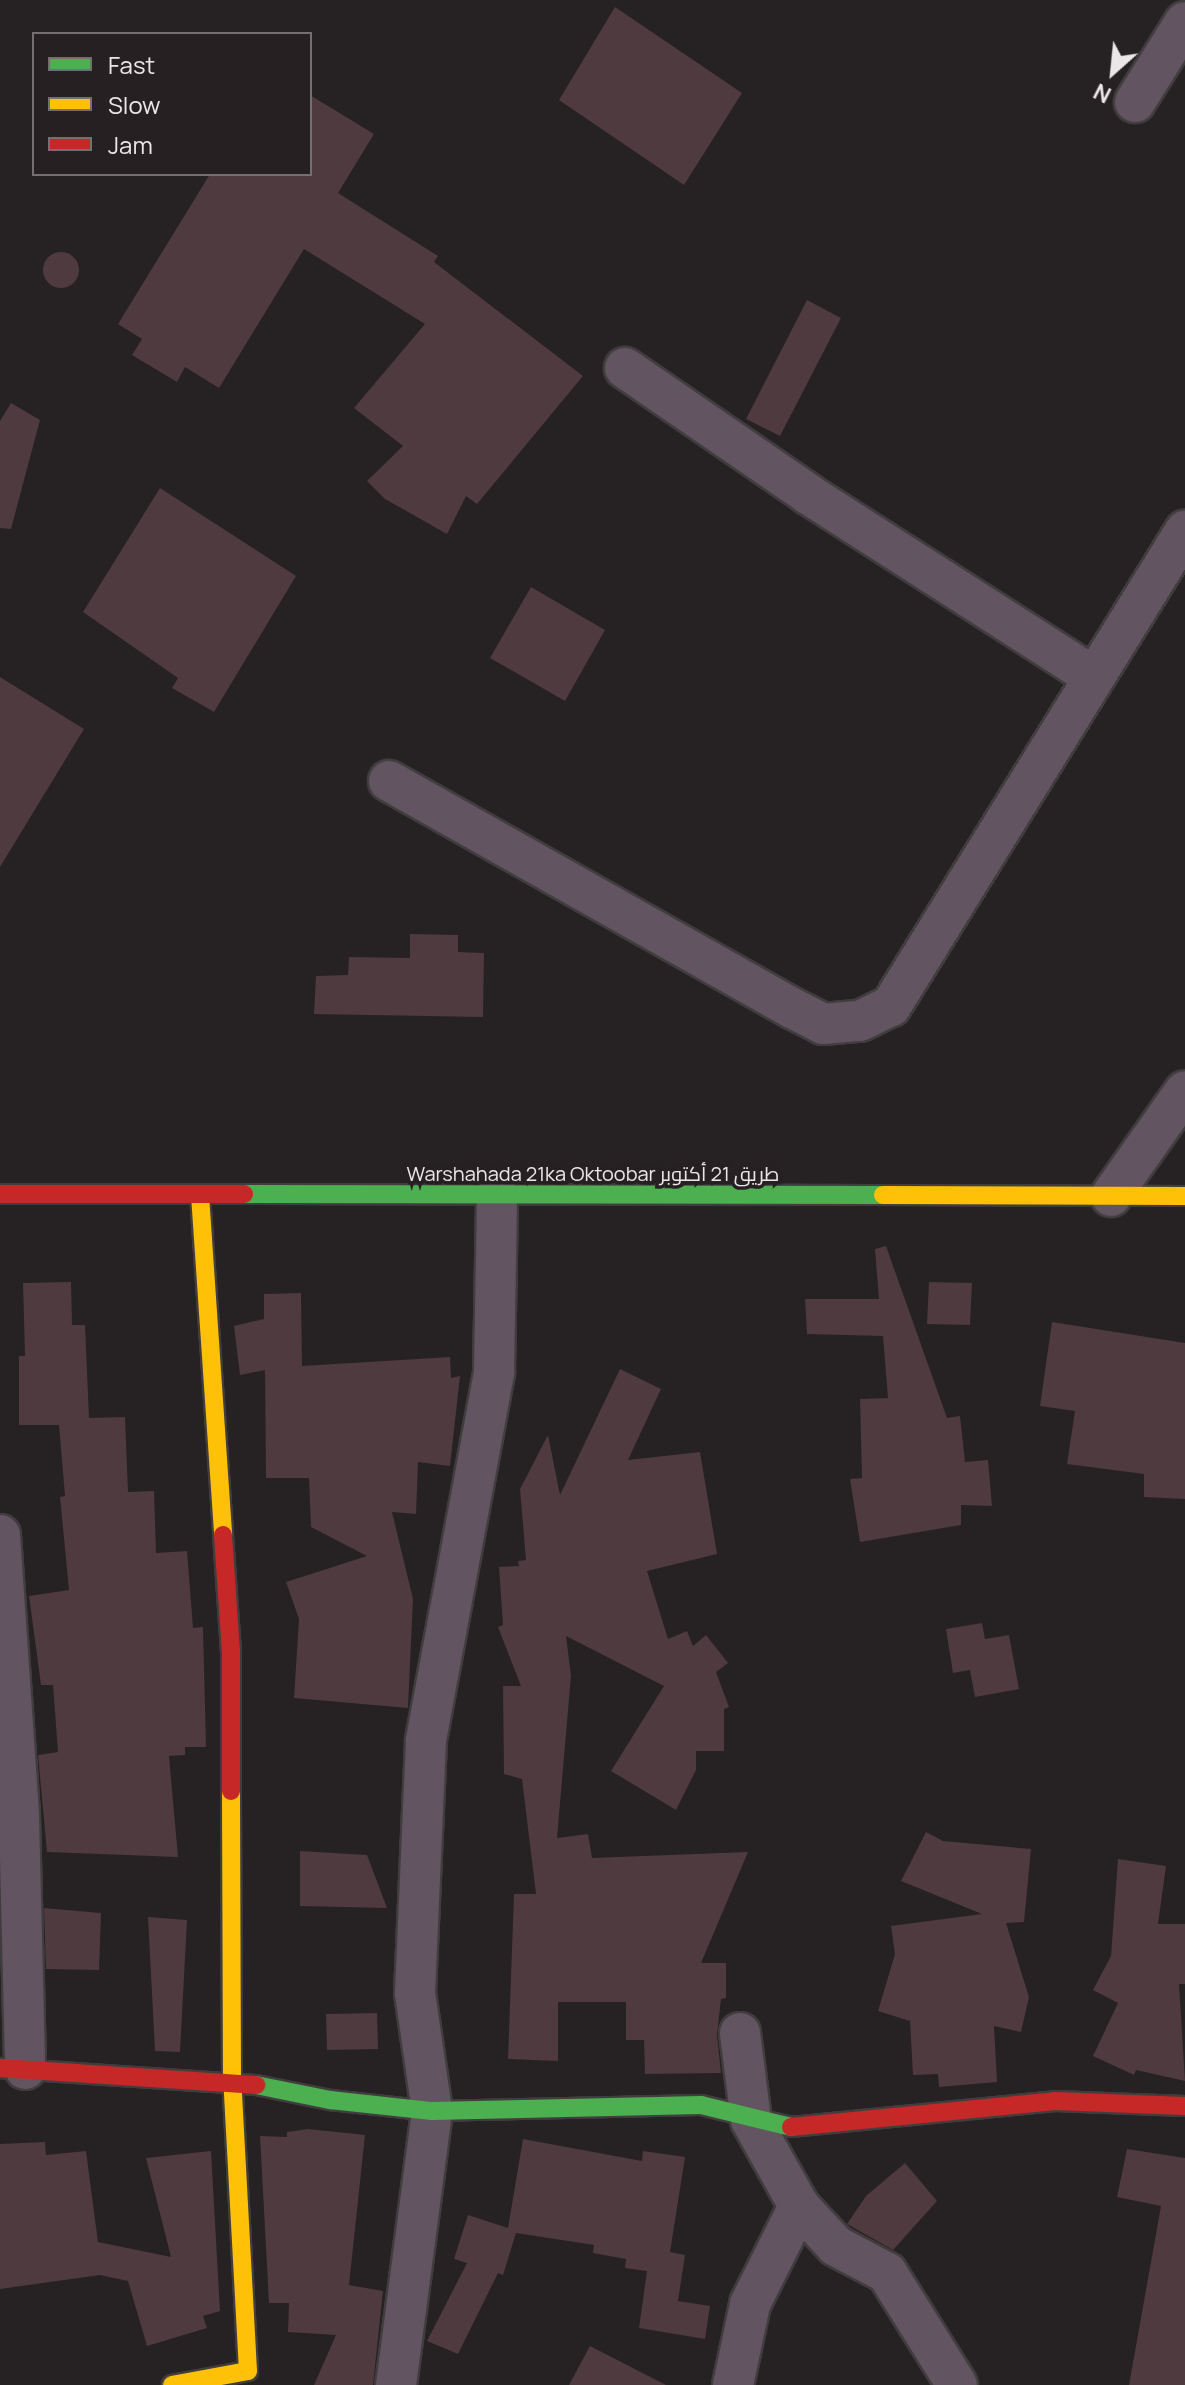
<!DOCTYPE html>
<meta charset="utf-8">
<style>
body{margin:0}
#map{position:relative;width:1185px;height:2385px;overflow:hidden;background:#262123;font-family:Manrope,Cairo,sans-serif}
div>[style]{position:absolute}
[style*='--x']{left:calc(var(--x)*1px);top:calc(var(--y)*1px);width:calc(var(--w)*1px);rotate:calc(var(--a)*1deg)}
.building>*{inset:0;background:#4e3a3f}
.round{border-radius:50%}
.roads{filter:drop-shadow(2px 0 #413d3f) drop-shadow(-2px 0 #413d3f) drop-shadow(0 2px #413d3f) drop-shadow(0 -2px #413d3f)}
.street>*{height:40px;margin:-20px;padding:0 20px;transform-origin:20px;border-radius:20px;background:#625460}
.fast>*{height:18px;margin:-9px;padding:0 9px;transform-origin:9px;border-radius:9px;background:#4caf50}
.slow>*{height:18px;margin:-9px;padding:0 9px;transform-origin:9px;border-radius:9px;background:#ffc107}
.jam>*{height:18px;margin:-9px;padding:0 9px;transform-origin:9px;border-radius:9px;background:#c62828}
span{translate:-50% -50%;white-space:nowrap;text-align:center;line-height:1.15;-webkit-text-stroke:7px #272023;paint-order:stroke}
.street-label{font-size:20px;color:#ebe6e8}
.legend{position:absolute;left:32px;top:32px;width:280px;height:144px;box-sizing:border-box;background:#272023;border:2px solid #756f72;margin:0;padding:10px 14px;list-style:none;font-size:24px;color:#ebe6e8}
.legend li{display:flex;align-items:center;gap:16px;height:40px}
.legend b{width:40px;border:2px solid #756f72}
.north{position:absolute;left:1073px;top:32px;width:80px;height:80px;-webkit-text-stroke:6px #272023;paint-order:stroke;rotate:207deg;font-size:22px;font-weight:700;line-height:32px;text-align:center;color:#ebe6e8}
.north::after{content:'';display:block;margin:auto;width:28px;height:36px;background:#ebe6e8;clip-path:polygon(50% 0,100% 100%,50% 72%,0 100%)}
</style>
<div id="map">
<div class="building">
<i style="clip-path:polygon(615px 7px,742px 93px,684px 185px,559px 100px)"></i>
<i style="clip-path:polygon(310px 95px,374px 134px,338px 193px,438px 256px,434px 262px,583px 376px,477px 504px,466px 496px,447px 534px,385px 499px,367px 481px,403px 446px,354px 408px,425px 324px,304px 249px,219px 388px,185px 367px,177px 382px,132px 355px,142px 339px,118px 324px,210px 174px,310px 174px)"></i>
<i class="round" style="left:43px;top:252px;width:36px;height:36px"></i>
<i style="clip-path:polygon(807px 300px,841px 318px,780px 436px,746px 419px)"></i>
<i style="clip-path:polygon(11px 403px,40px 420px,11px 529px,0 528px,0 421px)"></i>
<i style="clip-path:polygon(160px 488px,296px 576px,214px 712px,172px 688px,178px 678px,83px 612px)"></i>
<i style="clip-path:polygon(531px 587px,605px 630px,565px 701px,490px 658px)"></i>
<i style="clip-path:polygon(0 677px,84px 729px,0 867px)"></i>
<i style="clip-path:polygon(410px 934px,458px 935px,458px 952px,484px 953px,483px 1017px,314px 1014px,316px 976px,348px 975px,349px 957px,410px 958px)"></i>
<i style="clip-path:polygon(886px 1246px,947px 1418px,960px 1416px,965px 1462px,988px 1460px,992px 1506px,961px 1505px,961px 1525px,860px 1542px,850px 1479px,862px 1478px,860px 1399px,888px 1398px,883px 1336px,807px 1334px,805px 1299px,879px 1299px,875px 1249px)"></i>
<i style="clip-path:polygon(71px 1282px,72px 1325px,85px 1325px,89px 1418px,125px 1417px,128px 1492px,154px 1491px,156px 1553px,187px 1551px,193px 1628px,203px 1627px,206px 1747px,185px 1747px,185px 1755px,169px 1756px,178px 1857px,47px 1852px,38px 1755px,58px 1752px,53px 1685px,41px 1685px,29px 1596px,69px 1590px,60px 1497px,65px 1496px,59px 1425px,19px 1425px,19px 1356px,25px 1356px,23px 1283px)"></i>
<i style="clip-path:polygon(929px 1282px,972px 1283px,970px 1325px,927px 1324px)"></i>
<i style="clip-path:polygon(301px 1293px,302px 1366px,450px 1357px,451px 1378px,460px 1376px,450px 1466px,418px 1462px,416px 1514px,392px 1512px,413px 1599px,408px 1708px,294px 1698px,299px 1619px,286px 1582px,367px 1556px,311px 1527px,309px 1478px,266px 1478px,265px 1370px,240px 1375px,234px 1326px,264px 1319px,264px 1294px)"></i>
<i style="clip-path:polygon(1052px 1322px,1185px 1343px,1185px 1499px,1144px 1497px,1144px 1474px,1067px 1464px,1075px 1411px,1040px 1406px)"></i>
<i style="clip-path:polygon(620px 1369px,661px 1389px,628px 1460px,700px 1452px,717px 1554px,647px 1571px,668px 1639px,687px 1631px,693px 1646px,706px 1635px,728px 1663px,716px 1672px,729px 1707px,724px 1709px,724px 1751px,696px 1751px,696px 1770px,676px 1810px,611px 1771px,664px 1686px,566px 1636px,571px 1676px,557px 1838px,588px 1834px,592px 1858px,748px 1852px,701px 1963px,726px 1963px,726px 1998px,721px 1999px,717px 2035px,721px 2073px,645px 2074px,644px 2040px,626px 2040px,626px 2002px,558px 2002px,558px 2061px,508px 2059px,514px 1894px,536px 1894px,522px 1779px,504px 1774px,503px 1686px,521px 1686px,498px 1627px,503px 1625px,499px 1567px,519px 1566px,518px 1561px,526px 1560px,520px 1489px,548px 1435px,560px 1495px)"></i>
<i style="clip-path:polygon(982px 1623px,985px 1639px,1009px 1635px,1019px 1689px,975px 1697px,970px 1670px,953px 1673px,946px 1629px)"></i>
<i style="clip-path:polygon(926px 1832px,943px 1841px,1031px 1849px,1024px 1922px,1006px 1923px,1029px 1997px,1021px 2032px,994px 2026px,997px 2082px,939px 2087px,938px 2074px,913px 2075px,910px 2021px,878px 2011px,895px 1954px,891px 1926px,982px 1914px,901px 1881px)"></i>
<i style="clip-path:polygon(300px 1851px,367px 1855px,387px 1908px,300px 1906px)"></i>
<i style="clip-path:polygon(1118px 1859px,1166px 1866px,1158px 1924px,1185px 1924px,1185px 1984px,1179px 1984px,1185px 2081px,1136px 2070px,1134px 2075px,1093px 2056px,1118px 2003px,1093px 1990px,1111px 1956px)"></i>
<i style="clip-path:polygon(44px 1908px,101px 1913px,99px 1970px,46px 1969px)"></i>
<i style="clip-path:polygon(148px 1917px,187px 1920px,180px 2052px,155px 2051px)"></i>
<i style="clip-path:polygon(377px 2013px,378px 2049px,327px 2050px,326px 2014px)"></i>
<i style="clip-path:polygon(308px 2129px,365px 2135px,349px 2285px,383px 2291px,373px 2385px,314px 2385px,336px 2335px,288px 2332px,289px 2303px,269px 2303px,260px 2136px,287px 2137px,287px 2132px)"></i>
<i style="clip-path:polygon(523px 2139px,642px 2161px,643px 2151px,685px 2157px,670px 2252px,685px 2255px,678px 2301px,710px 2306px,705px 2339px,639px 2328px,647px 2271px,625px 2268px,626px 2259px,593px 2253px,594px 2245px,516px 2233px,503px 2275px,498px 2273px,458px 2354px,427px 2341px,467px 2263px,454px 2259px,468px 2215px,508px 2228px)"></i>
<i style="clip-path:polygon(45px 2142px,46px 2155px,86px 2151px,98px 2242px,171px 2257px,146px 2158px,211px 2151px,220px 2311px,203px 2316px,207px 2328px,147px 2346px,128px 2281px,100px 2275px,0 2289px,0 2144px)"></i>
<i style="clip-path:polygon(1127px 2149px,1185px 2158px,1185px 2385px,1129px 2385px,1161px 2206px,1117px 2197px)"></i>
<i style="clip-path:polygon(905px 2163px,937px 2201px,893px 2250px,847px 2224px,866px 2196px)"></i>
<i style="clip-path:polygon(590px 2346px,666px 2385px,569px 2385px)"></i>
</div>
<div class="roads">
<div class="street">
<i style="--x:1135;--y:102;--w:94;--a:-58"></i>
<i style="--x:625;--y:368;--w:222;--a:34.5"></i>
<i style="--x:808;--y:494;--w:336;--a:32.6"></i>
<i style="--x:389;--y:781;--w:463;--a:29.4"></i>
<i style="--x:792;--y:1008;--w:35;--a:27"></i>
<i style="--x:823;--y:1024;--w:37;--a:-5"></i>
<i style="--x:860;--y:1021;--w:34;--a:-26"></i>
<i style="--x:891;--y:1006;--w:559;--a:-58.24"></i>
<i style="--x:1111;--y:1196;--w:128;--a:-54.8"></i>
<i style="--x:0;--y:1535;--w:282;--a:86.1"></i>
<i style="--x:19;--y:1816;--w:253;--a:88.6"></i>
<i style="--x:740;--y:2033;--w:88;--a:82.8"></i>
<i style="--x:751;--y:2120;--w:98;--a:60.8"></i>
<i style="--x:799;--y:2206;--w:54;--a:47.2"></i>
<i style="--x:836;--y:2246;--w:58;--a:27.9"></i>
<i style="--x:887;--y:2273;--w:132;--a:58"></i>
<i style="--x:396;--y:2385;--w:276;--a:-82.5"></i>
<i style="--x:432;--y:2111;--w:119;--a:-98.2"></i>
<i style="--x:415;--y:1993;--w:253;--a:-87.5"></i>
<i style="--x:426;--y:1740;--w:374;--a:-79.5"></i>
<i style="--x:494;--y:1372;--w:177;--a:-89"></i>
<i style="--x:733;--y:2385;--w:83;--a:-78.1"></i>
<i style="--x:750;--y:2304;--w:110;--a:-63.4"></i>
</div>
<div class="fast">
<i style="--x:244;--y:1194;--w:639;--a:0.09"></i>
<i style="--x:256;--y:2085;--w:76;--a:11.5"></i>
<i style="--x:330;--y:2100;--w:103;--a:6.2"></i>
<i style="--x:432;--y:2111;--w:269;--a:-1.3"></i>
<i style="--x:701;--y:2105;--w:93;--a:13.7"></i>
</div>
<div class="slow">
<i style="--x:200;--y:1195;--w:341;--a:86.1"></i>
<i style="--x:883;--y:1195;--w:302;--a:0.2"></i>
<i style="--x:172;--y:2385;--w:77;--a:-10.4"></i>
<i style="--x:248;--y:2371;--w:291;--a:-93.1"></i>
<i style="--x:232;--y:2080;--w:289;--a:-90.2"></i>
</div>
<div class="jam">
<i style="--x:0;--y:1194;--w:244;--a:0"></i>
<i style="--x:223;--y:1535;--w:117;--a:86.1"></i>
<i style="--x:231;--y:1652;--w:139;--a:90"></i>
<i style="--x:0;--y:2068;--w:257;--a:3.8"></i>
<i style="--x:791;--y:2127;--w:265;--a:-5.6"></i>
<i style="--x:1055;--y:2101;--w:130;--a:2.2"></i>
</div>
</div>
<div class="street-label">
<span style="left:593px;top:1173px">Warshahada 21ka Oktoobar طريق 21 أكتوبر</span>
</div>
<ul class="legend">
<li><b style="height:10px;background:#4caf50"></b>Fast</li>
<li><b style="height:10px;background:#ffc107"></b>Slow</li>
<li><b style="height:10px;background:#c62828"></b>Jam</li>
</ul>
<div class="north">N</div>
</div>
